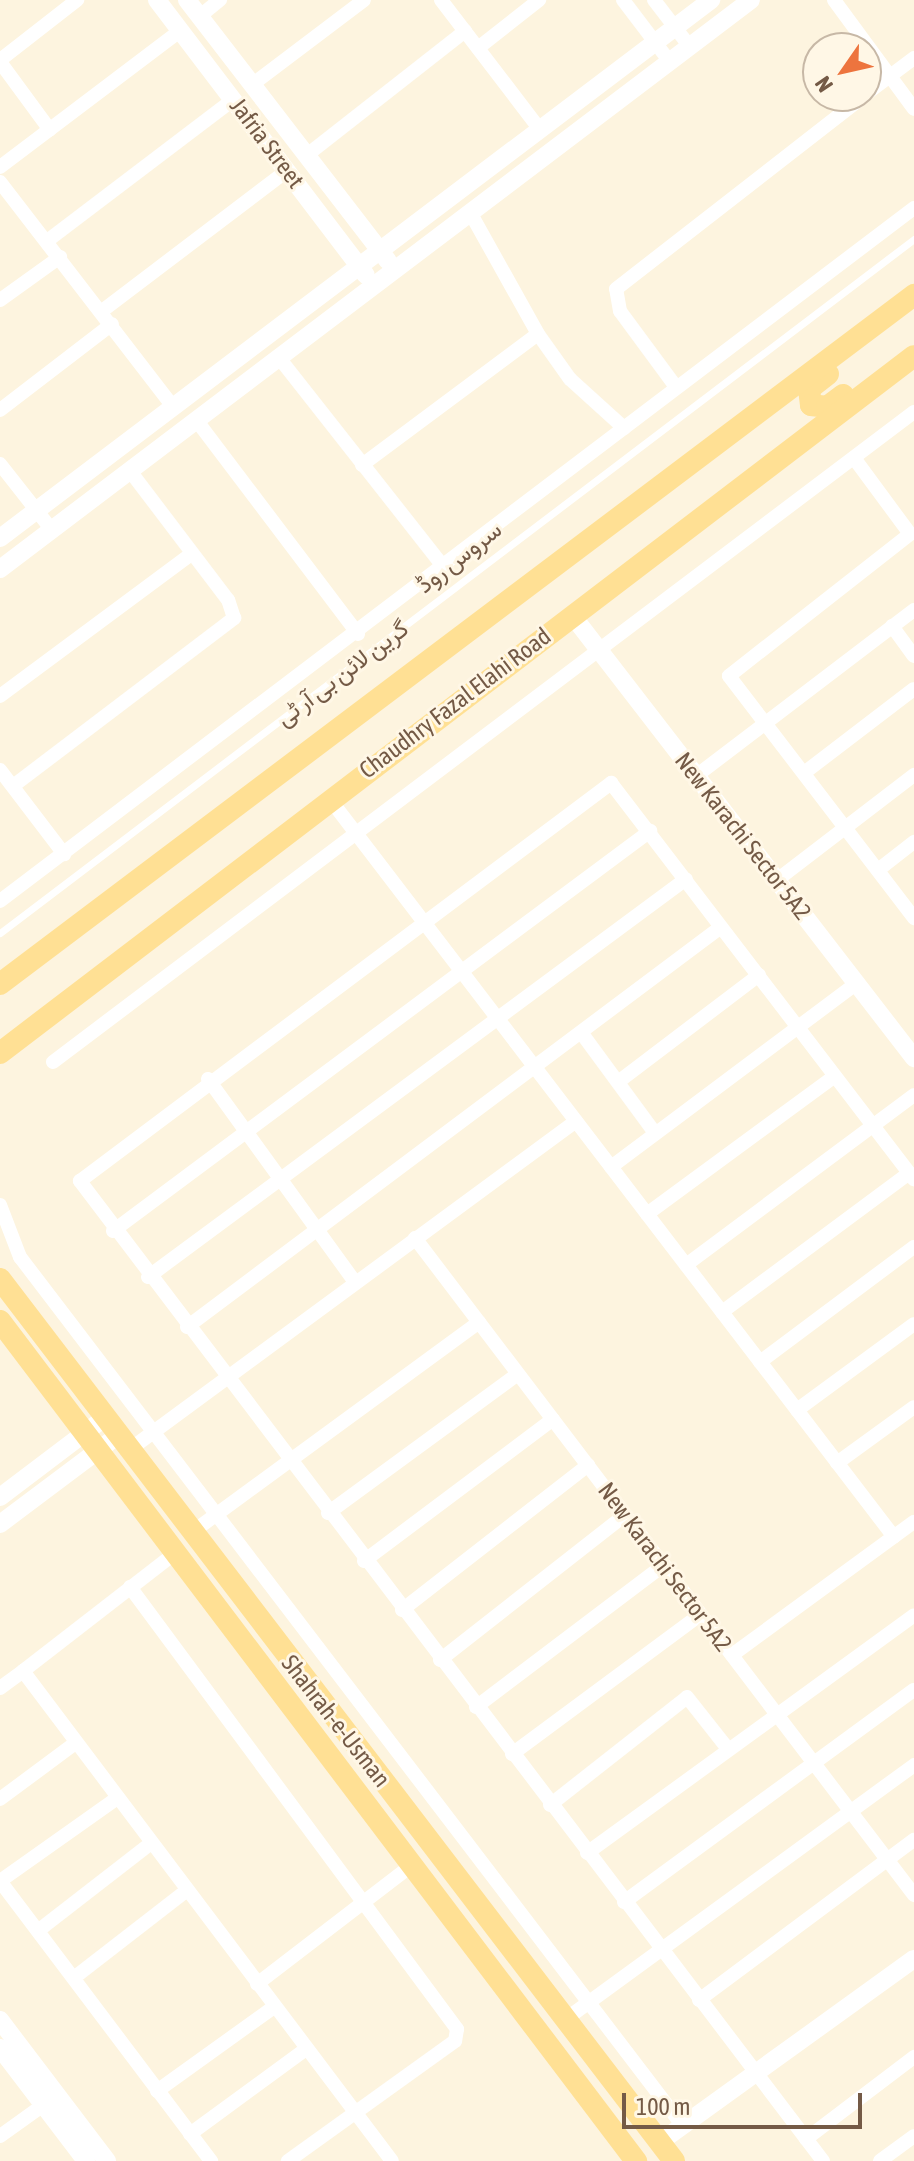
<!DOCTYPE html>
<meta charset="utf-8">
<style>
body{margin:0}
#map{position:relative;width:914px;height:2161px;overflow:hidden;background:#fdf4df;font-family:"Asap Condensed",Vazirmatn,sans-serif}
div>[style]{position:absolute}
[style*='--x']{left:calc(var(--x)*1px);top:calc(var(--y)*1px);width:calc(var(--w)*1px);rotate:calc(var(--a)*1deg)}
.service>*{height:7px;margin:-3.5px;padding:0 3.5px;transform-origin:3.5px;border-radius:3.5px;background:#fff}
.minor>*{height:14px;margin:-7px;padding:0 7px;transform-origin:7px;border-radius:7px;background:#fff}
.tertiary>*{height:18px;margin:-9px;padding:0 9px;transform-origin:9px;border-radius:9px;background:#fff}
.primary>*{height:22px;margin:-11px;padding:0 11px;transform-origin:11px;border-radius:11px;background:#ffe094}
span{translate:-50% -50%;white-space:nowrap;text-align:center;line-height:1.15;-webkit-text-stroke:6px #fff7e6;paint-order:stroke}
.street-label{font-size:24px;color:#745a46}
.north{position:absolute;left:802px;top:32px;width:80px;height:80px;box-sizing:border-box;background:#fff7e6;border:2px solid #c7b8a6;border-radius:50%;rotate:236deg;font-size:22px;font-weight:700;line-height:32px;text-align:center;color:#745a46}
.north::after{content:'';display:block;margin:auto;width:28px;height:36px;background:#ed743e;clip-path:polygon(50% 0,100% 100%,50% 72%,0 100%)}
.scale{position:absolute;left:622px;top:2093px;width:240px;height:36px;box-sizing:border-box;border:4px solid #745a46;border-top:0;padding-left:10px;font-size:24px;line-height:28px;white-space:nowrap;color:#745a46;-webkit-text-stroke:6px #fff7e6;paint-order:stroke}
</style>
<div id="map">
<div class="service">
<i style="--x:0;--y:933;--w:1148;--a:-37.21"></i>
</div>
<div class="minor">
<i style="--x:441;--y:0;--w:161;--a:52.6"></i>
<i style="--x:623;--y:0;--w:78;--a:52.8"></i>
<i style="--x:654;--y:0;--w:59;--a:52.5"></i>
<i style="--x:834;--y:0;--w:135;--a:53.7"></i>
<i style="--x:200;--y:16;--w:26;--a:-39"></i>
<i style="--x:478;--y:48;--w:78;--a:-38.2"></i>
<i style="--x:0;--y:60;--w:98;--a:-37.9"></i>
<i style="--x:0;--y:62;--w:84;--a:53.7"></i>
<i style="--x:253;--y:84;--w:139;--a:-37.1"></i>
<i style="--x:866;--y:94;--w:60;--a:-36.9"></i>
<i style="--x:307;--y:155;--w:201;--a:-38.1"></i>
<i style="--x:0;--y:167;--w:226;--a:-37.1"></i>
<i style="--x:0;--y:182;--w:284;--a:52.4"></i>
<i style="--x:471;--y:214;--w:137;--a:60.8"></i>
<i style="--x:538;--y:334;--w:55;--a:54.6"></i>
<i style="--x:570;--y:379;--w:73;--a:42.2"></i>
<i style="--x:47;--y:241;--w:235;--a:-37.2"></i>
<i style="--x:0;--y:300;--w:74;--a:-35.6"></i>
<i style="--x:102;--y:311;--w:233;--a:-37.2"></i>
<i style="--x:280;--y:359;--w:267;--a:51.8"></i>
<i style="--x:676;--y:387;--w:94;--a:-126.4"></i>
<i style="--x:620;--y:311;--w:22;--a:-100"></i>
<i style="--x:616;--y:289;--w:314;--a:-37.9"></i>
<i style="--x:0;--y:410;--w:141;--a:-37.5"></i>
<i style="--x:197;--y:421;--w:267;--a:52.9"></i>
<i style="--x:854;--y:458;--w:94;--a:53.6"></i>
<i style="--x:910;--y:534;--w:230;--a:141.9"></i>
<i style="--x:729;--y:676;--w:305;--a:52.6"></i>
<i style="--x:0;--y:464;--w:84;--a:51.8"></i>
<i style="--x:362;--y:465;--w:219;--a:-36.7"></i>
<i style="--x:892;--y:626;--w:37;--a:54"></i>
<i style="--x:0;--y:696;--w:238;--a:-36.6"></i>
<i style="--x:0;--y:770;--w:106;--a:52.7"></i>
<i style="--x:804;--y:773;--w:138;--a:-37.4"></i>
<i style="--x:696;--y:776;--w:274;--a:-37.3"></i>
<i style="--x:13;--y:786;--w:278;--a:-37.2"></i>
<i style="--x:234;--y:618;--w:19;--a:-108"></i>
<i style="--x:228;--y:600;--w:162;--a:-127.2"></i>
<i style="--x:329;--y:798;--w:930;--a:52.6"></i>
<i style="--x:878;--y:870;--w:46;--a:-37.9"></i>
<i style="--x:777;--y:880;--w:173;--a:-37.5"></i>
<i style="--x:0;--y:901;--w:1147;--a:-37.17"></i>
<i style="--x:583;--y:1035;--w:122;--a:53.7"></i>
<i style="--x:53;--y:1062;--w:1079;--a:-37.05"></i>
<i style="--x:208;--y:1079;--w:251;--a:54.1"></i>
<i style="--x:618;--y:1082;--w:177;--a:-37.2"></i>
<i style="--x:611;--y:1167;--w:307;--a:-36.8"></i>
<i style="--x:0;--y:1205;--w:56;--a:69"></i>
<i style="--x:20;--y:1257;--w:1093;--a:52.66"></i>
<i style="--x:647;--y:1214;--w:233;--a:-36.3"></i>
<i style="--x:113;--y:1231;--w:670;--a:-36.68"></i>
<i style="--x:415;--y:1238;--w:825;--a:52.78"></i>
<i style="--x:686;--y:1265;--w:284;--a:-36.7"></i>
<i style="--x:148;--y:1277;--w:669;--a:-36.49"></i>
<i style="--x:722;--y:1312;--w:233;--a:-36.6"></i>
<i style="--x:187;--y:1327;--w:667;--a:-36.84"></i>
<i style="--x:760;--y:1362;--w:192;--a:-36.8"></i>
<i style="--x:797;--y:1410;--w:145;--a:-36.3"></i>
<i style="--x:129;--y:1450;--w:555;--a:-36.35"></i>
<i style="--x:837;--y:1463;--w:95;--a:-36"></i>
<i style="--x:328;--y:1513;--w:235;--a:-36.2"></i>
<i style="--x:191;--y:1533;--w:357;--a:-36.2"></i>
<i style="--x:364;--y:1561;--w:236;--a:-36.9"></i>
<i style="--x:130;--y:1587;--w:550;--a:53.51"></i>
<i style="--x:457;--y:2029;--w:12;--a:99"></i>
<i style="--x:455;--y:2041;--w:206;--a:144.3"></i>
<i style="--x:402;--y:1610;--w:236;--a:-37.9"></i>
<i style="--x:732;--y:1655;--w:225;--a:-36.2"></i>
<i style="--x:440;--y:1660;--w:235;--a:-38.1"></i>
<i style="--x:23;--y:1671;--w:191;--a:-37.8"></i>
<i style="--x:0;--y:1688;--w:29;--a:-36"></i>
<i style="--x:23;--y:1671;--w:613;--a:53.02"></i>
<i style="--x:476;--y:1707;--w:236;--a:-37.1"></i>
<i style="--x:512;--y:1754;--w:235;--a:-36.5"></i>
<i style="--x:0;--y:1799;--w:92;--a:-36.6"></i>
<i style="--x:550;--y:1805;--w:174;--a:-38.2"></i>
<i style="--x:687;--y:1697;--w:66;--a:51.7"></i>
<i style="--x:587;--y:1853;--w:404;--a:-36"></i>
<i style="--x:0;--y:1881;--w:351;--a:53"></i>
<i style="--x:0;--y:1881;--w:142;--a:-35.3"></i>
<i style="--x:624;--y:1902;--w:359;--a:-36.2"></i>
<i style="--x:39;--y:1930;--w:142;--a:-37.8"></i>
<i style="--x:75;--y:1977;--w:140;--a:-37.8"></i>
<i style="--x:257;--y:1984;--w:194;--a:-37.5"></i>
<i style="--x:699;--y:2000;--w:268;--a:-36.7"></i>
<i style="--x:566;--y:2019;--w:431;--a:-36.1"></i>
<i style="--x:157;--y:2091;--w:144;--a:-35.7"></i>
<i style="--x:190;--y:2134;--w:144;--a:-36.2"></i>
<i style="--x:0;--y:2136;--w:52;--a:-35.5"></i>
<i style="--x:806;--y:2139;--w:136;--a:-37.2"></i>
<i style="--x:823;--y:2161;--w:1230;--a:-127.17"></i>
<i style="--x:80;--y:1181;--w:664;--a:-36.85"></i>
<i style="--x:611;--y:783;--w:499;--a:52.6"></i>
<i style="--x:880;--y:2161;--w:42;--a:-36.3"></i>
</div>
<div class="tertiary">
<i style="--x:157;--y:0;--w:345;--a:52.8"></i>
<i style="--x:187;--y:0;--w:329;--a:52.4"></i>
<i style="--x:0;--y:538;--w:892;--a:-37.11"></i>
<i style="--x:0;--y:569;--w:942;--a:-37.15"></i>
<i style="--x:572;--y:615;--w:560;--a:52.33"></i>
<i style="--x:0;--y:1497;--w:129;--a:-37.1"></i>
<i style="--x:0;--y:1524;--w:146;--a:-36.9"></i>
<i style="--x:0;--y:2020;--w:177;--a:52.8"></i>
<i style="--x:0;--y:2048;--w:142;--a:52.7"></i>
<i style="--x:660;--y:2142;--w:313;--a:-35.8"></i>
</div>
<div class="primary">
<i style="--x:828;--y:374;--w:24;--a:142"></i>
<i style="--x:809;--y:389;--w:16;--a:83"></i>
<i style="--x:811;--y:405;--w:16;--a:7"></i>
<i style="--x:827;--y:407;--w:20;--a:-37"></i>
<i style="--x:0;--y:984;--w:1145;--a:-37.01"></i>
<i style="--x:0;--y:1053;--w:1149;--a:-37.33"></i>
<i style="--x:0;--y:1279;--w:1110;--a:52.61"></i>
<i style="--x:0;--y:1321;--w:1054;--a:52.87"></i>
</div>
<div class="street-label">
<span style="left:267px;top:143px;rotate:53deg">Jafria Street</span>
<span style="left:459px;top:557px;rotate:-38deg">سروس روڈ</span>
<span style="left:342px;top:673px;rotate:-37deg">گرین لائن بی آر ٹی</span>
<span style="left:455px;top:703px;rotate:-37deg">Chaudhry Fazal Elahi Road</span>
<span style="left:743px;top:836px;rotate:52deg">New Karachi Sector 5A2</span>
<span style="left:665px;top:1567px;rotate:53deg">New Karachi Sector 5A2</span>
<span style="left:336px;top:1721px;rotate:52deg">Shahrah-e-Usman</span>
</div>
<div class="north">N</div>
<div class="scale">100 m</div>
</div>
